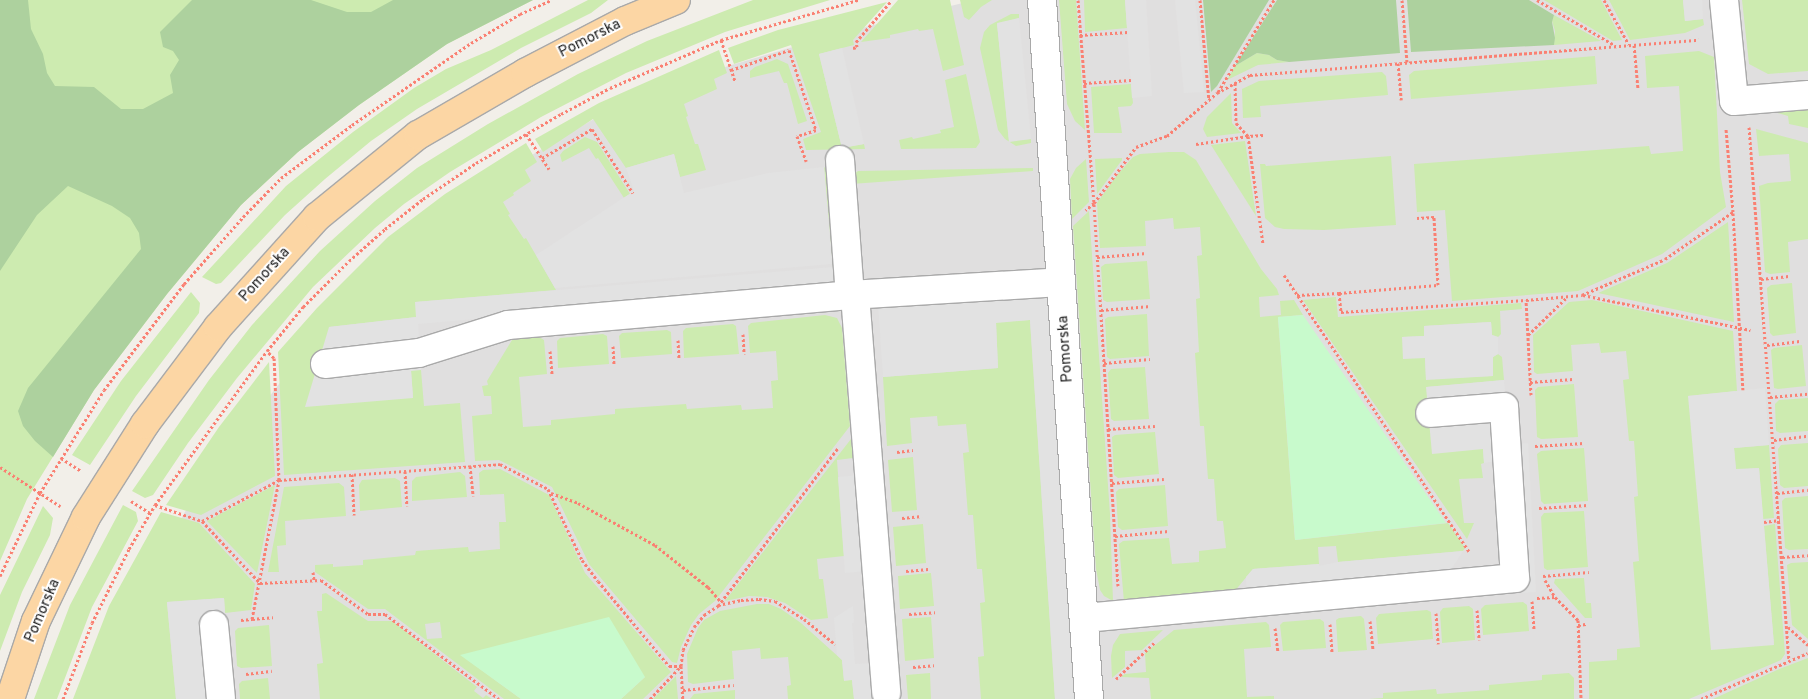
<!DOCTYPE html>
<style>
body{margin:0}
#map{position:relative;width:1808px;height:699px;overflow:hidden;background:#f2efe9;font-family:Overpass,sans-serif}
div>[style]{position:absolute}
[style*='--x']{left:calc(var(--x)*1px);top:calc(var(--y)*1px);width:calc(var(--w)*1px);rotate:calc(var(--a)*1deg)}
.residential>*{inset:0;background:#e0dfdf}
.grass>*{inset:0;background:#cdebb0}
.forest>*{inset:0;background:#add19e}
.park>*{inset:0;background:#c8facc}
.parking>*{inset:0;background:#e2e2e2}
.path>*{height:3px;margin-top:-1.5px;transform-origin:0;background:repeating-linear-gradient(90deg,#fa8072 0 2.5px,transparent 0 5px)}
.roads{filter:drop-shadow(1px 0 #a9a9a9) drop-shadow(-1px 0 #a9a9a9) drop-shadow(0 1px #a9a9a9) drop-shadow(0 -1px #a9a9a9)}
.minor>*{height:28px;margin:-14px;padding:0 14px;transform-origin:14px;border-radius:14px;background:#fff}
.major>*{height:28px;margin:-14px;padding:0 14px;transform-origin:14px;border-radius:14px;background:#fcd6a4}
span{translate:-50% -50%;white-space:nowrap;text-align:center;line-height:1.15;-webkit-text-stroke:4px #fff;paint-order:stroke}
.street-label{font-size:15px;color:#222}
</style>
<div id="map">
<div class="residential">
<i style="clip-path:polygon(975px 0,1808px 0,1808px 670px,1739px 699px,95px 699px,146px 579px,199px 488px,316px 336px,492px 178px,606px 112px,728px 66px,837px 34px)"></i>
</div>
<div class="grass">
<i style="clip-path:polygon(0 0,533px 0,447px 44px,359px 105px,298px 152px,241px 205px,167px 294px,94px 390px,27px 499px,0 561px)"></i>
<i style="clip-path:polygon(588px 0,608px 0,591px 13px,521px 48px,417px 109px,371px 141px,325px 179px,285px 215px,221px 283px,216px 284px,202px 277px,286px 186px,353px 132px,414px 88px,446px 69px,491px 50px)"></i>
<i style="clip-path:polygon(753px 0,830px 0,725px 32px,626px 73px,541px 117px,450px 172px,404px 204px,375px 228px,313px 287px,237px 378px,188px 443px,153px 495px,145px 498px,132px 491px,209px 380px,252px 325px,320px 251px,375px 201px,417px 168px,488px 124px,578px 74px,647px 41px)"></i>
<i style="clip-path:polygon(898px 0,950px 0,964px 65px,943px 71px,933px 29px,919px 31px,918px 29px,890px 35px,890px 38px,861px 42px)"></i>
<i style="clip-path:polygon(960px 0,992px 0,981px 7px,969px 20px,964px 17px)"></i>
<i style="clip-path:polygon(1059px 0,1076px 0,1085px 130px,1075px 121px,1067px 104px)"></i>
<i style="clip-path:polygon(1084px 0,1125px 0,1127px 28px,1085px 32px)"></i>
<i style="clip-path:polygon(1544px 0,1601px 0,1622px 40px,1613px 41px)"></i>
<i style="clip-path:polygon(1609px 0,1683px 0,1685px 21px,1703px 19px,1704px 25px,1685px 33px,1630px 40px)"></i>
<i style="clip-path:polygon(1742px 0,1808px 0,1808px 71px,1768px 74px,1749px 64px)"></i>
<i style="clip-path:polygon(887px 2px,853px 40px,854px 45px,819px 54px,842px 148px,864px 144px,865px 149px,806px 150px,803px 139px,821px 132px,791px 45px,734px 64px,728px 48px,778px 30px)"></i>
<i style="clip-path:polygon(1011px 14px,1019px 14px,1019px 18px,997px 24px,1009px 141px,1031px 139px,1031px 143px,1016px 146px,1005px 139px,998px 130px,980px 48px,984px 32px,990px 25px)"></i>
<i style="clip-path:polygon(1554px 15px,1601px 41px,1554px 45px,1555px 31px,1552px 21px)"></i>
<i style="clip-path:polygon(719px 50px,727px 73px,714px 79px,717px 89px,684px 104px,688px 116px,686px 117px,695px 144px,698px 144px,706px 170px,680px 177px,674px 154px,626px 168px,593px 119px,543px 152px,535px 139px,599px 103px)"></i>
<i style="clip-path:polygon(1699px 51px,1714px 57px,1720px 172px,1726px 207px,1662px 254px,1578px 291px,1452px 301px,1445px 210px,1417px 212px,1414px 164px,1649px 146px,1651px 154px,1683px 151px,1679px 86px,1647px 88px,1645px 56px)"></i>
<i style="clip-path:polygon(1257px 53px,1269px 55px,1277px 60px,1289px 62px,1258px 65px,1227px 80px,1235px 66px)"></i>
<i style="clip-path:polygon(1595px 56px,1597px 84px,1411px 99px,1409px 75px,1414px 71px)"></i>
<i style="clip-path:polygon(777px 59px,788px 64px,807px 121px,798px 124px,787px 83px,784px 83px,779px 71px,750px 78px,750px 71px,755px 67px)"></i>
<i style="clip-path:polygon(1382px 72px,1386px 76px,1388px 95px,1260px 106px,1261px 117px,1243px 118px,1242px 89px,1259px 81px)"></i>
<i style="clip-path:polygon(966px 74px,980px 142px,976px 148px,901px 149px,899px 140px,912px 137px,913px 139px,941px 133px,940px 130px,954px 127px,945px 80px)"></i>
<i style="clip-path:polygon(1131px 84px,1133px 103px,1131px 106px,1118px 107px,1122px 133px,1094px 133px,1091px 87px)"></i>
<i style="clip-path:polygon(1231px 93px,1232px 123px,1241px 133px,1207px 137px,1203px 129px,1207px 117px)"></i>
<i style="clip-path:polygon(1808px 108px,1808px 128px,1789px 124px,1788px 116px,1771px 111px)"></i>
<i style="clip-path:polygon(1756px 129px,1808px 143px,1808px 239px,1788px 242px,1790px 272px,1770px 274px,1765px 272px,1759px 186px,1768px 183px,1791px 181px,1789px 154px,1759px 156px)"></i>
<i style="clip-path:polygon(585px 137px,597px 142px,630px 194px,624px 198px,598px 158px,596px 159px,589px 148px,562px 162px,560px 155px,563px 151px)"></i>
<i style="clip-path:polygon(1245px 141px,1256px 216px,1211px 145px)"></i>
<i style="clip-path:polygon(526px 143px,537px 162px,525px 170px,531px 181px,513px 193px,514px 195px,503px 202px,510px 214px,508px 215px,524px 239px,526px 238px,556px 290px,416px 302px,417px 317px,329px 327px,413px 397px,411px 370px,421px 370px,424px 406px,460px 403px,465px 462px,284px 475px,278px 352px,317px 308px,388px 237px,445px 194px)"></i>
<i style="clip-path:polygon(1169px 152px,1184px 152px,1196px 160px,1261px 269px,1277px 289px,1279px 295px,1259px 297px,1260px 317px,1281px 315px,1280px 301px,1294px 300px,1303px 315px,1278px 317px,1295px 540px,1448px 523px,1465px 548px,1463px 551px,1338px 562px,1336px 546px,1318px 547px,1319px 564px,1253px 569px,1234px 592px,1124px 602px,1119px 544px,1123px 541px,1169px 538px,1172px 564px,1199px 562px,1199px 551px,1226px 548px,1223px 521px,1217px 521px,1214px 479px,1208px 479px,1204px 426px,1200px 426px,1195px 353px,1199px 352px,1196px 299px,1200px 298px,1197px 256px,1202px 255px,1200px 227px,1174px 229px,1173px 218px,1145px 221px,1146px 246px,1100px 248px,1097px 203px,1118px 174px,1133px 157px,1140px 154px)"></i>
<i style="clip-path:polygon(1391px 156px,1396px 225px,1324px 230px,1284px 229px,1275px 227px,1265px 218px,1260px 164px,1265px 164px,1266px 166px)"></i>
<i style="clip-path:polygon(1122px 158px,1122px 160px,1097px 194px,1095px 159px)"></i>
<i style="clip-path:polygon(1086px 159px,1089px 202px,1072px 219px,1070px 179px,1076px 168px)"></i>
<i style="clip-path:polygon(824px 167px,828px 171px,836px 267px,833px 267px)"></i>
<i style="clip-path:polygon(1033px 168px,1033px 171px,851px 184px,854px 174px,858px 171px)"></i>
<i style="clip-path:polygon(1089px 211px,1110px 514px,1113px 601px,1104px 596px,1100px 590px,1096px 569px,1073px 226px)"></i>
<i style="clip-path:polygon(1728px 222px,1734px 322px,1598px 293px,1667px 263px)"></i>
<i style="clip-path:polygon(1147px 261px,1150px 299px,1107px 302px,1103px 300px,1101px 267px,1105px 264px)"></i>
<i style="clip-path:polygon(1792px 283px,1796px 333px,1773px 336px,1770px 333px,1767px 288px,1771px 285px)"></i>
<i style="clip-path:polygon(191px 292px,200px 303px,199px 313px,136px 396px,90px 465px,72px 455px,121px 381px)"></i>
<i style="clip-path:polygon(1336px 297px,1338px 317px,1521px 303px,1522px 309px,1500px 311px,1501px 334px,1498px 337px,1492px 335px,1491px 322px,1424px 326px,1424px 336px,1402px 337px,1425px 358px,1426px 379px,1493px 376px,1493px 357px,1498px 354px,1502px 357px,1504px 380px,1427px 387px,1483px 449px,1484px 463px,1481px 464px,1483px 478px,1459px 479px,1464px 523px,1474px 523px,1467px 539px,1303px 300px)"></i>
<i style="clip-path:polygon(1592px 300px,1733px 331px,1737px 391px,1688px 396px,1774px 645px,1764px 526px,1775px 524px,1785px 654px,1781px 660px,1689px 699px,1589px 699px,1589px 662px,1617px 660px,1617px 649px,1640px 647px,1633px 562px,1639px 561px,1634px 497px,1638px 496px,1634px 441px,1629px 441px,1623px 380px,1629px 379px,1626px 351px,1601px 353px,1599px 343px,1571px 345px,1573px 371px,1537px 374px,1534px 372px,1533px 335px,1569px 302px)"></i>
<i style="clip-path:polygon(1147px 314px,1149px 356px,1110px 359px,1107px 357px,1105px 319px,1108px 317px)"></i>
<i style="clip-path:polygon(825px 315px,837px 318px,842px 328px,850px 426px,715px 601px,699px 614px,691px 625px,681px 647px,677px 663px,672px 662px,589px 564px,552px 487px,499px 460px,475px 461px,472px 416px,492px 414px,491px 396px,484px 396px,482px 386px,488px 385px,487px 381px,512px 340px,539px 337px,544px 340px,547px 374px,519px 377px,523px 427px,551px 425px,551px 420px,615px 414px,615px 409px,686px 404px,687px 409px,741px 405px,742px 410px,773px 408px,771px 381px,778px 380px,776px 351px,750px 353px,748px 326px,751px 323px)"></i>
<i style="clip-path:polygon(1030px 320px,1055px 699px,981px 699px,978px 657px,984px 656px,980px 603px,985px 602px,982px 569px,977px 569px,973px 515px,968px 515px,963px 453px,969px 452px,966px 424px,938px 426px,937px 416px,910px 418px,912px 443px,887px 446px,883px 377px,998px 368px,996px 322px)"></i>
<i style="clip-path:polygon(733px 324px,736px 326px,739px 354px,684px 358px,683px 331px,686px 328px)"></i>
<i style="clip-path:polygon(667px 330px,671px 332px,672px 354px,621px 358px,619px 336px,622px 333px)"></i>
<i style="clip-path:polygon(603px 334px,607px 336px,609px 364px,558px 368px,557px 341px,560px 338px)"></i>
<i style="clip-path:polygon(1802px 345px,1806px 386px,1778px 389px,1774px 388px,1771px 350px,1774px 348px)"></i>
<i style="clip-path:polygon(269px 362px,275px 476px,201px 515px,166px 505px,219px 427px)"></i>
<i style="clip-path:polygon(1145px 367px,1149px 419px,1114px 421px,1111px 419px,1108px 373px,1111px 369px)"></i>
<i style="clip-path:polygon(1574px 384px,1578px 437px,1541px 439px,1537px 437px,1535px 390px,1538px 387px)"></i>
<i style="clip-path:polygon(1808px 398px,1808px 431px,1780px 433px,1776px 431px,1775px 404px,1779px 400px)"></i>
<i style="clip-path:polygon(1155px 432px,1159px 474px,1118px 478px,1114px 475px,1112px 437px,1115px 435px)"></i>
<i style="clip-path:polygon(851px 439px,853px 458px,837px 460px,844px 556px,817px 559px,819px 579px,823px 579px,828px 618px,811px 620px,785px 603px,767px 597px,749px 596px,725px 601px)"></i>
<i style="clip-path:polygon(1808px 443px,1808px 486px,1784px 488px,1780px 485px,1778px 449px,1781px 445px)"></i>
<i style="clip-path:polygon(1769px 445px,1774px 518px,1763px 519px,1759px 468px,1736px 470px,1734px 448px)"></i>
<i style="clip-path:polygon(1584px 448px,1588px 501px,1544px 504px,1541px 501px,1537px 454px,1541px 451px)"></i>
<i style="clip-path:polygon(913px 457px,917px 510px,892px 512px,888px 460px)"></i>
<i style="clip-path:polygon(evenodd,500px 469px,549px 495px,585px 573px,671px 672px,643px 699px,621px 699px,645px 677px,461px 655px,521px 699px,504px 699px,385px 609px,368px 609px,315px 572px,315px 565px,333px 564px,333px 567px,363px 565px,363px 560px,415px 555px,416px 551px,468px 547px,469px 552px,500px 549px,499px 522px,506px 522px,504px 494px,480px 495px,479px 473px,483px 470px,500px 469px,440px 622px,442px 638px,427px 639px,425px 624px,440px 622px)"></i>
<i style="clip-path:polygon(460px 472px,465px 476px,467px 497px,412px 501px,412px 481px,416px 477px)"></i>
<i style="clip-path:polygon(395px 478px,400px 481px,402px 507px,360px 511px,359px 485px,362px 480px)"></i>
<i style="clip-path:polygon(339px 483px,344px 487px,346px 516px,285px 521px,286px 545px,277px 546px,279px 572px,268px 572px,284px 487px)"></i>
<i style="clip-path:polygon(275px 485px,257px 573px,207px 521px)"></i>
<i style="clip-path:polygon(1165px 485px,1168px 526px,1122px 530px,1118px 527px,1116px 492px,1119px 489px)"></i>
<i style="clip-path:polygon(1808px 496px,1808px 549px,1789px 550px,1785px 548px,1782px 501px,1785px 498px)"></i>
<i style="clip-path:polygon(123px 505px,136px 512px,138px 521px,92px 607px,57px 699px,34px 699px,70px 605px)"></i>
<i style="clip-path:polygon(43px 506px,53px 518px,50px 535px,22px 592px,0 651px,0 595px)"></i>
<i style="clip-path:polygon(1584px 511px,1588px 567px,1547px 570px,1544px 568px,1541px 517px,1544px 513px)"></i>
<i style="clip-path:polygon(161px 512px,199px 523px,255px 584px,251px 610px,225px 613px,224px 598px,167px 602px,176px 699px,73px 699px,109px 606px)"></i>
<i style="clip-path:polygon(923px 524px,926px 563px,896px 566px,893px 527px)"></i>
<i style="clip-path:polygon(1808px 562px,1808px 639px,1792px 625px,1787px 565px,1791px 563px)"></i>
<i style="clip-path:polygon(931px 573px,934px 606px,900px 609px,898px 576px)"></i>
<i style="clip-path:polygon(1584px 578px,1586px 603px,1591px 603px,1592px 618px,1585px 618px,1554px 583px,1555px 579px)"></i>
<i style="clip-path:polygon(326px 593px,368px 621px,392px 621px,477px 687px,474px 691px,483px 698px,486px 695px,492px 699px,320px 699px,317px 664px,323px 663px,317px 611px,322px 611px,322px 594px)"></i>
<i style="clip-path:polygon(1523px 602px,1527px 605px,1529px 631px,1483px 635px,1481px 609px,1485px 605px)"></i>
<i style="clip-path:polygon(757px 604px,769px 604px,781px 609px,801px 623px,842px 660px,844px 680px,852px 680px,854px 699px,788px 699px,787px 686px,791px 685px,788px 657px,761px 659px,760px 648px,732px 651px,734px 679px,693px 684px,688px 682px,687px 654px,698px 628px,704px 620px,720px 611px)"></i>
<i style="clip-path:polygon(1469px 606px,1473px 609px,1475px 640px,1442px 643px,1440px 612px,1443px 608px)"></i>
<i style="clip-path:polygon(1427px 610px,1431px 612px,1433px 639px,1378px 644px,1376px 618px,1379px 614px)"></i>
<i style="clip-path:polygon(1361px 616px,1364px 619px,1367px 650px,1338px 652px,1336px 620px,1339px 618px)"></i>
<i style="clip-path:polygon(931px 617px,934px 658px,905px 661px,902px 619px)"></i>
<i style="clip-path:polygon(1320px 619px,1324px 622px,1326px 648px,1283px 651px,1280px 625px,1283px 622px)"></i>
<i style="clip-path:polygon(1266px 622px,1269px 625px,1271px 647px,1244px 649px,1247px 697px,1274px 696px,1274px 699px,1151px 699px,1149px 678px,1121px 677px,1125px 674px,1146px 672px,1145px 653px,1174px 630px)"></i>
<i style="clip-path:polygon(269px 625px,272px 666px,241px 668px,237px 666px,235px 631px,238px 628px)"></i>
<i style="clip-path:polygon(1163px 630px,1142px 650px,1125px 651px,1125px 667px,1112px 678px,1111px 656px,1113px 645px,1120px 634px)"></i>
<i style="clip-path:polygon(1808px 658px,1808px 699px,1713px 699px,1777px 670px)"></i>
<i style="clip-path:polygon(930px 673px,931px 699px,908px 699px,906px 675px)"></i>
<i style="clip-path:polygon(1569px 673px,1574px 678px,1574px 699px,1369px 699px,1383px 698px,1383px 693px,1436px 689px,1437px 694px,1489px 690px,1489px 685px,1542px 680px,1542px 675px)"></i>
<i style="clip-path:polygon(676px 676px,678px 699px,653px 699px)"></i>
<i style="clip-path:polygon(268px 678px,270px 699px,240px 699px,239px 684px,242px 681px)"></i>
<i style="clip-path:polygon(735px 690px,735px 699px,690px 699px,694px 694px)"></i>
</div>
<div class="forest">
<i style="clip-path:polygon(0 0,28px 0,31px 29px,43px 54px,47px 73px,55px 86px,94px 87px,121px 109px,143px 109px,173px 93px,170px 75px,179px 60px,173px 51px,163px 47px,160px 32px,192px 0,311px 0,347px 12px,371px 12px,393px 0,533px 0,447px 44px,359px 105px,298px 152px,241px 205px,167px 294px,94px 390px,53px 457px,35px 441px,23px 426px,18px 411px,28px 388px,141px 249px,139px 233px,130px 218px,112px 206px,68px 186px,37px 215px,0 271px)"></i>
<i style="clip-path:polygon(1203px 0,1269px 0,1217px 86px,1211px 92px)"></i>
<i style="clip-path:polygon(1277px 0,1396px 0,1400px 53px,1289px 62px,1277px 60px,1269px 55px,1257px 53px,1235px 66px)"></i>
<i style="clip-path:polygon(1407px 0,1529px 0,1554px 15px,1552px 22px,1555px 38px,1554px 45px,1411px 52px)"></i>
</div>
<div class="park">
<i style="clip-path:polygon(1303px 315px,1446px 523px,1295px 540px,1278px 317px)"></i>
<i style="clip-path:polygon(609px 617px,645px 677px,621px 699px,521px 699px,460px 655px)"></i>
</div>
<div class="parking">
<i style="clip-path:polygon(1125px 0,1146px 0,1152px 96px,1132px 98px)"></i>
<i style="clip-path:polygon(1175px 0,1195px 0,1204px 92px,1184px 93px)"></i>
<i style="clip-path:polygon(1683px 0,1702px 0,1703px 19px,1685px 21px)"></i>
<i style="clip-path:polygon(1019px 18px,1031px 139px,1009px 142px,997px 23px)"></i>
<i style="clip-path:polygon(842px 48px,864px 144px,842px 148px,819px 54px)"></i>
<i style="clip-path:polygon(674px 154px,684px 193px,768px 173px,824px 167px,832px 264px,555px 288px,536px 255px,634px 191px,626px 168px)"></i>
<i style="clip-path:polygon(833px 267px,834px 288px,418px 324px,421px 370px,411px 371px,413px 398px,305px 407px,329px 327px,416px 317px,415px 302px)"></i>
<i style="clip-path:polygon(1045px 296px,1049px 302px,1076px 699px,1055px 699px,1030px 320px,996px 323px,998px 368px,883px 377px,878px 303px)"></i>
<i style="clip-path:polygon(1491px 322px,1492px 335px,1498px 337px,1498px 354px,1493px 357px,1493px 376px,1426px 380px,1425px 358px,1403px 359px,1402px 337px,1424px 336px,1424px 326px)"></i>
<i style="clip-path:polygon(1504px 380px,1506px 403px,1501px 460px,1484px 463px,1483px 449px,1432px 454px,1426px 387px)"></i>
<i style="clip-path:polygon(1765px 388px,1769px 445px,1734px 448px,1736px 469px,1759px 468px,1774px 645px,1711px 650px,1688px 396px)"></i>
<i style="clip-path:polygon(1528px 443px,1536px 592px,1517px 593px,1513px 513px,1516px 444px)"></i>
<i style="clip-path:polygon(860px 475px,867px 571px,845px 573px,838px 477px)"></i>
<i style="clip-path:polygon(1463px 551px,1452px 568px,1444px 574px,1247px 592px,1246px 577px,1253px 569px,1319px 564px,1319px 566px,1338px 562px)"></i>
<i style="clip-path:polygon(224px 598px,231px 699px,176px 699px,167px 602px)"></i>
<i style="clip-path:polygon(853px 606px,854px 623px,852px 623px,855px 664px,874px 663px,878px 699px,854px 699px,852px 680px,844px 681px,842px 660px,837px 655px,834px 618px)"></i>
</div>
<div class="path">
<i style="--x:1078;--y:0;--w:204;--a:85.5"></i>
<i style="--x:1094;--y:203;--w:11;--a:139"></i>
<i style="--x:1200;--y:0;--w:100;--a:84.9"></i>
<i style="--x:1402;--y:0;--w:62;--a:85.4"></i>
<i style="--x:1537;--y:0;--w:91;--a:30.2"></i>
<i style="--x:1604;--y:0;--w:51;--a:60.9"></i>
<i style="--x:1080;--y:35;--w:48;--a:-3.6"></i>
<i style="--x:721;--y:40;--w:43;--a:71.1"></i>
<i style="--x:1634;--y:45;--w:44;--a:84.8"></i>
<i style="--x:853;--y:48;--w:4;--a:-14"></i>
<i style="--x:857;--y:47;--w:5;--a:-101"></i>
<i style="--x:856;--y:42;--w:55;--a:-49.4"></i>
<i style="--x:1398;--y:63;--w:37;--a:85"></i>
<i style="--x:731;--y:70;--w:61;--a:-19"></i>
<i style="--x:789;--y:50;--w:84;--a:71.4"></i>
<i style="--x:816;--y:130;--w:20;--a:162"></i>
<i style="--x:797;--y:136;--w:27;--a:70"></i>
<i style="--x:1084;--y:83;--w:47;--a:-3.7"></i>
<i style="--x:1235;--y:83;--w:40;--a:88.6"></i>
<i style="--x:1236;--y:123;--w:18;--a:47"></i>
<i style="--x:1218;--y:92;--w:108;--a:-58.7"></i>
<i style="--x:1749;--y:127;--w:535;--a:85.72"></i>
<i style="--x:526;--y:134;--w:42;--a:56.7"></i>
<i style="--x:1263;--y:135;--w:15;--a:176"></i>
<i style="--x:1248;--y:136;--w:109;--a:82.1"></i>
<i style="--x:1196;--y:144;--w:53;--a:-8.7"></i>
<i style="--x:542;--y:158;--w:58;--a:-30.1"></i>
<i style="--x:592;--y:129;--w:76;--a:57.4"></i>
<i style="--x:1733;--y:213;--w:177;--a:86.8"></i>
<i style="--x:1097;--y:257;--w:50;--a:-4.6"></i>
<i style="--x:1284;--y:275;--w:334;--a:56.2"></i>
<i style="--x:1761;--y:279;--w:30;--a:-6"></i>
<i style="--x:1339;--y:293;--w:99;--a:-4.6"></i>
<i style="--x:1438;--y:285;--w:68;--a:-93.4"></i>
<i style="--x:1434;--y:217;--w:17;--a:177"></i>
<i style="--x:1297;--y:295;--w:42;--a:-2.7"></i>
<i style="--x:1339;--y:293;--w:19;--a:84"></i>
<i style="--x:1341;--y:312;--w:185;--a:-3.7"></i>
<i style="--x:1583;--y:295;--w:171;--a:11.8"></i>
<i style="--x:1101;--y:310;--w:50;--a:-4.6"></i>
<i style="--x:743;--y:334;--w:20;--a:87"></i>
<i style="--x:1528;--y:335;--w:53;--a:-44.2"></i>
<i style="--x:678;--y:340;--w:19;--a:87"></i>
<i style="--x:1767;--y:345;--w:35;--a:-7"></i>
<i style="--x:613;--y:346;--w:18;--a:87"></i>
<i style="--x:550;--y:351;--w:23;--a:85"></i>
<i style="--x:1104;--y:363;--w:46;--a:-5"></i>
<i style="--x:1530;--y:382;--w:43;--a:-4"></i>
<i style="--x:1531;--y:395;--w:95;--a:-93"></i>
<i style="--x:1526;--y:300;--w:56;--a:-5.1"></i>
<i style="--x:1582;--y:295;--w:90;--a:-23.4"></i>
<i style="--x:1665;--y:259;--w:83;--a:-34.7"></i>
<i style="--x:1733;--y:212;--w:84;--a:-94.8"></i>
<i style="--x:1770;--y:397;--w:38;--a:-5"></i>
<i style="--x:1108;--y:429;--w:47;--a:-3.7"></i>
<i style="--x:1774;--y:440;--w:34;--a:-7"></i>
<i style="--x:1535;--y:446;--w:49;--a:-3.5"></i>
<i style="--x:897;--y:452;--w:16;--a:-7"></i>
<i style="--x:61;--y:458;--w:24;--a:33"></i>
<i style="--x:470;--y:466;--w:30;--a:84"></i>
<i style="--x:0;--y:467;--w:72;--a:33"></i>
<i style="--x:405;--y:471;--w:35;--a:87"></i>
<i style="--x:352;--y:474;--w:41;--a:87.2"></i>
<i style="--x:1112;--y:483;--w:52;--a:-4.4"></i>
<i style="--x:551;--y:493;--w:29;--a:20"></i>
<i style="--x:578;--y:503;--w:88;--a:28.6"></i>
<i style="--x:655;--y:545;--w:68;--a:38.4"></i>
<i style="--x:708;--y:587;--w:20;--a:49"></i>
<i style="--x:1777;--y:493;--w:31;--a:-6"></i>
<i style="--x:131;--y:501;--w:22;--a:32"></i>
<i style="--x:155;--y:505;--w:50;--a:18.8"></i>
<i style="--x:202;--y:521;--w:85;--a:46.9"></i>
<i style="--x:1539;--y:508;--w:49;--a:-3.5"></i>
<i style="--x:902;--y:518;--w:20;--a:-6"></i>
<i style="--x:202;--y:521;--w:87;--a:-28"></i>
<i style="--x:279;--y:480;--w:222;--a:-4.1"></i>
<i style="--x:500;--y:464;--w:54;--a:27.5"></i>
<i style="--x:548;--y:489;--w:79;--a:64.4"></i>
<i style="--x:582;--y:560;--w:26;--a:53"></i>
<i style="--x:598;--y:581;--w:111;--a:50.1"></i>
<i style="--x:669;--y:666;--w:12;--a:0"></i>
<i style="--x:681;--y:666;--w:33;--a:87"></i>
<i style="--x:1764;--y:522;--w:16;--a:-7"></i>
<i style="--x:1115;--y:536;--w:54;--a:-5.3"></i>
<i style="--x:1782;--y:557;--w:26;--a:-4"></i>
<i style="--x:906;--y:571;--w:25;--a:-5"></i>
<i style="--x:313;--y:572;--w:8;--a:83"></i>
<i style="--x:0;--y:576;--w:92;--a:-64.3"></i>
<i style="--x:40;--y:493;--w:121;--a:-58.1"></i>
<i style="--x:104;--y:390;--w:133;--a:-53"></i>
<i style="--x:184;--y:284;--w:89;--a:-48.6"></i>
<i style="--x:243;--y:217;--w:54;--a:-45.7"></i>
<i style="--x:281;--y:178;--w:89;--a:-36.7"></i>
<i style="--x:352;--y:125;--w:145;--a:-34.6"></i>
<i style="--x:471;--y:43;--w:57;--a:-30.6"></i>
<i style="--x:520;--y:14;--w:34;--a:-24"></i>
<i style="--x:1543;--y:576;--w:46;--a:-5"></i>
<i style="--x:1545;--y:580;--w:20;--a:60"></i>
<i style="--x:260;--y:583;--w:61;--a:-2.8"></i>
<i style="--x:321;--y:580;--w:58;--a:35.9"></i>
<i style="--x:368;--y:614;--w:17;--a:0"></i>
<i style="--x:385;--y:614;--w:142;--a:36.7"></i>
<i style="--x:1118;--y:586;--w:384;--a:-93.6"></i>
<i style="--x:1094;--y:203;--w:70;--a:-53.1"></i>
<i style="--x:1136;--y:147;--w:33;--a:-20"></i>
<i style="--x:1167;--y:136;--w:66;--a:-40.7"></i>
<i style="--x:1217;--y:93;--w:38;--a:-29"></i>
<i style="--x:1250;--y:75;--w:450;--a:-4.5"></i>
<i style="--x:1537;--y:598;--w:18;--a:-3"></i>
<i style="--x:1555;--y:597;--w:33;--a:45"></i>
<i style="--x:1578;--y:620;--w:79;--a:87.8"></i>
<i style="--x:1532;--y:601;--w:29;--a:86"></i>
<i style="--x:718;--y:605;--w:24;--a:-12"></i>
<i style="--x:741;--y:600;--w:18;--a:-3"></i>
<i style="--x:759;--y:599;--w:16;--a:7"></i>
<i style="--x:775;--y:601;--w:34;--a:32"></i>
<i style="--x:804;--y:619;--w:40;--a:39"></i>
<i style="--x:1477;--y:610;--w:30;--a:86"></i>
<i style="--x:1436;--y:613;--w:31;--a:86"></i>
<i style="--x:909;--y:614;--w:26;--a:-4"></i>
<i style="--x:252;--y:619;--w:21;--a:-5"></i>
<i style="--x:241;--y:620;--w:11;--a:-5"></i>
<i style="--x:252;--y:619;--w:142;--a:-79"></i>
<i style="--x:279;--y:480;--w:122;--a:-92.3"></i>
<i style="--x:274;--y:358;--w:10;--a:-135"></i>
<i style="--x:1370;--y:621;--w:28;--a:84"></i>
<i style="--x:1330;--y:624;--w:29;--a:86"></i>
<i style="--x:1578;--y:625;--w:8;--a:-7"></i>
<i style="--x:1788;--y:627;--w:27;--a:42"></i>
<i style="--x:1275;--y:628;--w:24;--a:83"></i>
<i style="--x:913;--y:667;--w:21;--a:-5"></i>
<i style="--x:246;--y:674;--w:26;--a:-7"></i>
<i style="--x:1116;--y:679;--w:54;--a:-43.5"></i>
<i style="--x:683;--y:690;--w:51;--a:-5.6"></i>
<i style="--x:63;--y:699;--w:81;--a:-69.1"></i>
<i style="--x:92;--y:623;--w:83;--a:-63.4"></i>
<i style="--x:129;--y:549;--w:51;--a:-59.4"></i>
<i style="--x:155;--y:505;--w:190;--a:-54"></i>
<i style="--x:267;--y:351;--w:57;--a:-50.7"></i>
<i style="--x:303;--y:307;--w:65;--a:-45"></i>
<i style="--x:349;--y:261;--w:48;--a:-41.6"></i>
<i style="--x:385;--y:229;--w:48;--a:-38.3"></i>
<i style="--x:423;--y:199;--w:64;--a:-34.2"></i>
<i style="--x:476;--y:163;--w:98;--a:-30"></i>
<i style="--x:561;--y:114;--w:55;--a:-28"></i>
<i style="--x:610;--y:88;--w:121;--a:-23.4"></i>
<i style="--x:721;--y:40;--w:143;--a:-16.3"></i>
<i style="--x:650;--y:699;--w:45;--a:-46.8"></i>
<i style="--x:681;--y:666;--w:16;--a:-83"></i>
<i style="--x:683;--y:650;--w:25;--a:-64"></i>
<i style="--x:694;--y:627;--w:16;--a:-50"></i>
<i style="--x:704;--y:615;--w:17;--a:-33"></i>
<i style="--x:718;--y:606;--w:198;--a:-52.8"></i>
<i style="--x:1701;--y:699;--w:116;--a:-23.3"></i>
</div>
<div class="roads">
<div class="minor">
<i style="--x:1042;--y:0;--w:701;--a:86.15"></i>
<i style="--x:1724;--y:0;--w:101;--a:84.3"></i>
<i style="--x:1734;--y:101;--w:74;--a:-4.6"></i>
<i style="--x:840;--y:160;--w:135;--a:85.8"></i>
<i style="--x:855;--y:295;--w:399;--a:85.5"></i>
<i style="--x:325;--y:364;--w:95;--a:-6.7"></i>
<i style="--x:419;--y:353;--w:93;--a:-17.5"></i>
<i style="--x:508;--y:325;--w:343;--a:-5"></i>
<i style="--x:850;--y:295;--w:211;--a:-3.5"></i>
<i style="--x:1085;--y:618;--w:432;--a:-5.3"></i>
<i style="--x:1515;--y:578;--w:171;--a:-93.7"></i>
<i style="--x:1504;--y:407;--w:74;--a:175.4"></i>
<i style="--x:214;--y:625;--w:74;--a:84.6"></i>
</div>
<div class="major">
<i style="--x:10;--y:699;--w:82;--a:-71.6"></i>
<i style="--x:36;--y:621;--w:115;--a:-64.3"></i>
<i style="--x:86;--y:517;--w:110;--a:-57.6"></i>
<i style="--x:145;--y:424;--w:121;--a:-53"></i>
<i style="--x:218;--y:327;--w:148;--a:-48"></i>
<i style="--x:317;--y:217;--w:130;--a:-39.1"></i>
<i style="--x:418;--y:135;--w:124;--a:-30.1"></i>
<i style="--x:525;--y:73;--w:113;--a:-27.5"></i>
<i style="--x:625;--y:21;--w:55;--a:-22.4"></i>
</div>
</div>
<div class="street-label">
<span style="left:590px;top:39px;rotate:-27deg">Pomorska</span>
<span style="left:265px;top:275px;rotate:-48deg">Pomorska</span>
<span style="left:1066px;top:349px;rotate:-94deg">Pomorska</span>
<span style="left:43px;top:611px;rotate:-67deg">Pomorska</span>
</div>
</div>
